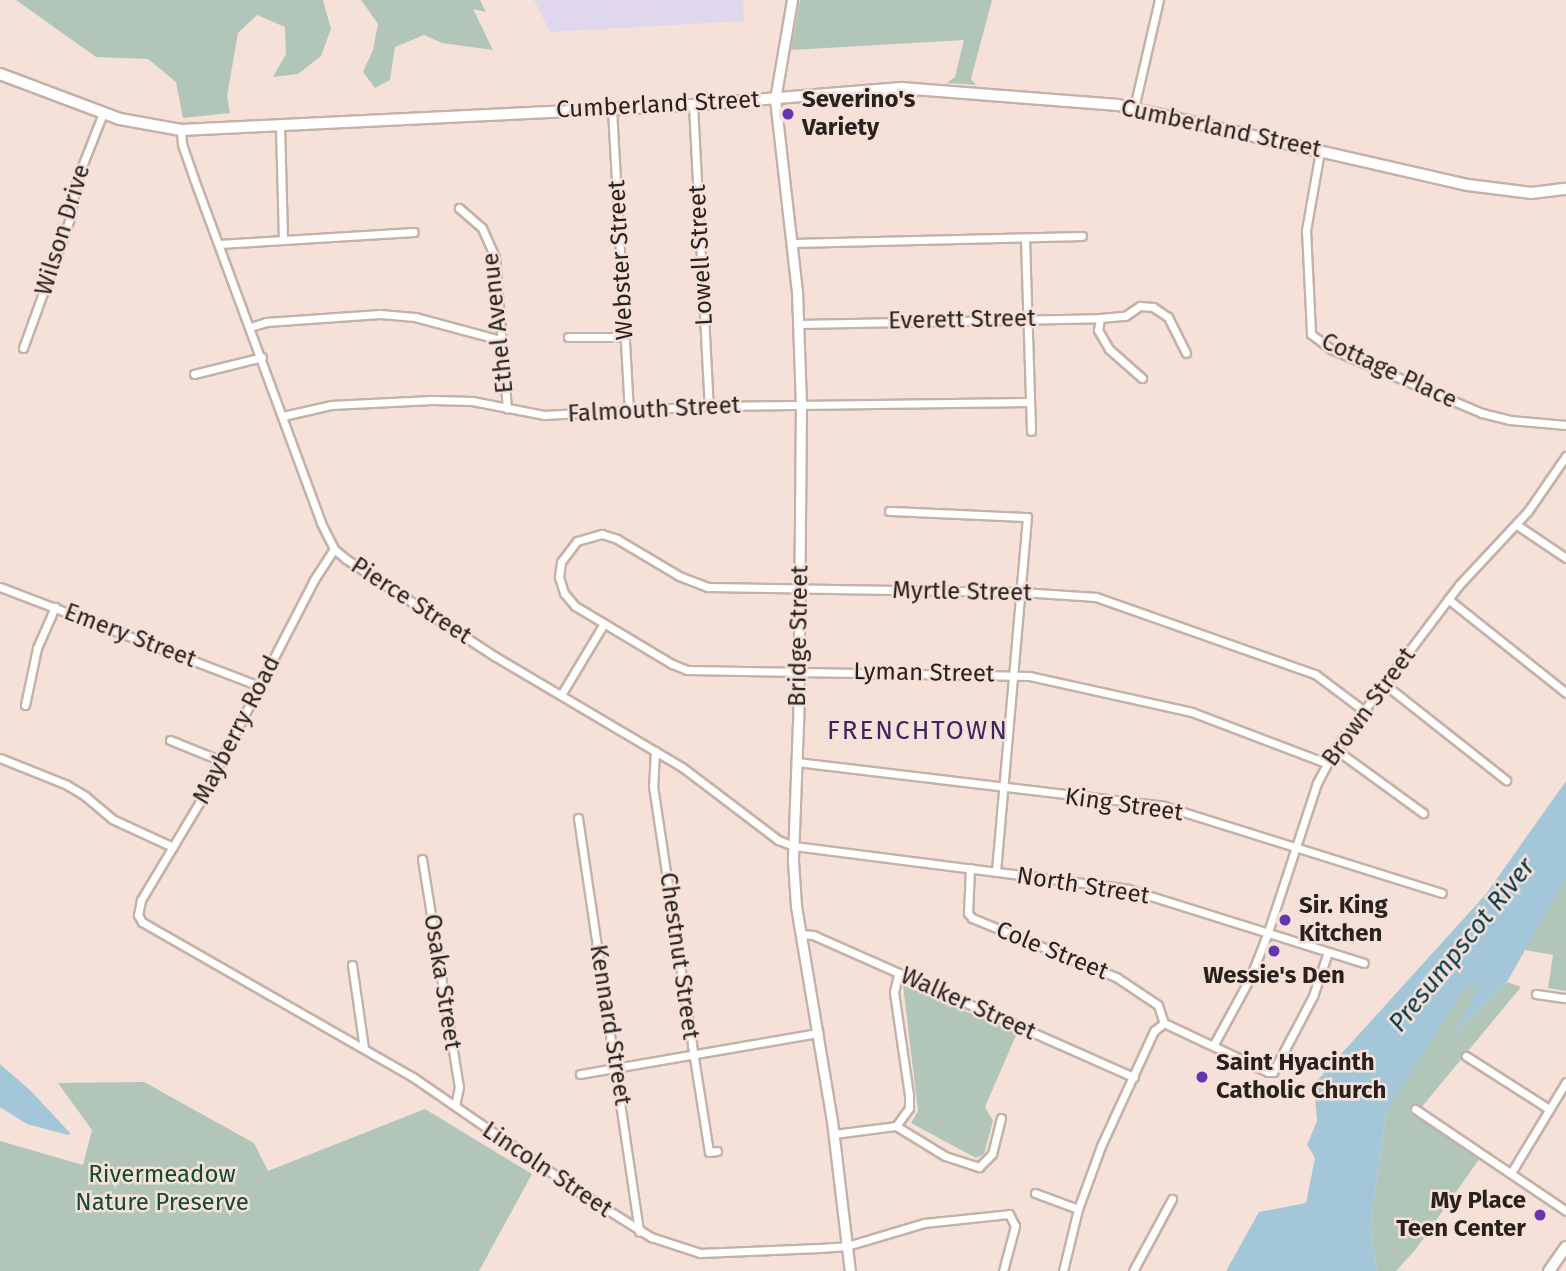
<!DOCTYPE html>
<style>
body{margin:0}
#map{position:relative;width:1566px;height:1271px;overflow:hidden;background:#f5e1d8;font-family:"Fira Sans",sans-serif}
div>[style]{position:absolute}
[style*='--x']{left:calc(var(--x)*1px);top:calc(var(--y)*1px);width:calc(var(--w)*1px);rotate:calc(var(--a)*1deg)}
.education>*{inset:0;background:#dfd8ed}
.green>*{inset:0;background:#b1c5b8}
.water>*{inset:0;background:#a3c7d8}
.roads{filter:drop-shadow(2px 0 #c4b1a8) drop-shadow(-2px 0 #c4b1a8) drop-shadow(0 2px #c4b1a8) drop-shadow(0 -2px #c4b1a8)}
.minor>*{height:7px;margin:-3.5px;padding:0 3.5px;transform-origin:3.5px;border-radius:3.5px;background:#fff}
.tertiary>*{height:9px;margin:-4.5px;padding:0 4.5px;transform-origin:4.5px;border-radius:4.5px;background:#fff}
.secondary>*{height:10px;margin:-5px;padding:0 5px;transform-origin:5px;border-radius:5px;background:#fff}
.dots>*{width:19px;height:19px;translate:-50% -50%;box-sizing:border-box;border:4px solid #f5e1d8;border-radius:50%}
span{translate:-50% -50%;white-space:nowrap;text-align:center;line-height:1.15;-webkit-text-stroke:5px #f5e1d8;paint-order:stroke}
.poi-label{font-size:24px;color:#28211d;font-weight:700}
.left{translate:0 -50%;text-align:left}
.right{translate:-100% -50%;text-align:right}
.street-label{font-size:24px;color:#28211d}
.park-label{font-size:24px;color:#114a2e}
.neighbourhood-label{font-size:26px;color:#3a2761;letter-spacing:2px}
.water-label{font-size:26px;color:#03384a;font-style:italic}
</style>
<div id="map">
<div class="education">
<i style="clip-path:polygon(534px 0,743px 0,744px 21px,550px 32px)"></i>
</div>
<div class="green">
<i style="clip-path:polygon(16px 0,323px 0,331px 29px,321px 56px,298px 74px,273px 77px,286px 54px,285px 27px,257px 15px,238px 33px,227px 96px,230px 113px,183px 118px,176px 82px,148px 59px,96px 57px)"></i>
<i style="clip-path:polygon(361px 0,480px 0,486px 12px,473px 9px,493px 50px,442px 43px,424px 35px,395px 47px,390px 80px,375px 88px,363px 72px,373px 50px,378px 24px)"></i>
<i style="clip-path:polygon(800px 0,992px 0,971px 79px,976px 85px,947px 83px,955px 77px,964px 40px,791px 50px)"></i>
<i style="clip-path:polygon(1566px 873px,1566px 991px,1548px 988px,1553px 955px,1520px 949px)"></i>
<i style="clip-path:polygon(1507px 982px,1521px 987px,1415px 1115px,1480px 1158px,1416px 1249px,1396px 1271px,1377px 1271px,1370px 1229px,1386px 1113px,1467px 983px,1478px 989px,1457px 1032px)"></i>
<i style="clip-path:polygon(903px 985px,1017px 1033px,985px 1107px,993px 1121px,984px 1154px,976px 1158px,911px 1123px,918px 1111px)"></i>
<i style="clip-path:polygon(144px 1082px,254px 1143px,268px 1171px,425px 1109px,532px 1174px,479px 1271px,0 1271px,0 1141px,83px 1165px,92px 1130px,58px 1083px)"></i>
</div>
<div class="water">
<i style="clip-path:polygon(1566px 781px,1566px 878px,1507px 982px,1455px 1034px,1477px 989px,1467px 984px,1386px 1113px,1370px 1229px,1377px 1271px,1226px 1271px,1259px 1212px,1306px 1203px,1315px 1158px,1307px 1145px,1317px 1121px,1314px 1084px,1486px 894px)"></i>
<i style="clip-path:polygon(0 1064px,31px 1091px,70px 1133px,68px 1135px,27px 1124px,0 1107px)"></i>
</div>
<div class="roads">
<div class="minor">
<i style="--x:693;--y:105;--w:301;--a:87"></i>
<i style="--x:1134;--y:108;--w:111;--a:-77"></i>
<i style="--x:612;--y:109;--w:302;--a:86.8"></i>
<i style="--x:280;--y:125;--w:115;--a:88.5"></i>
<i style="--x:181;--y:130;--w:14;--a:86"></i>
<i style="--x:182;--y:144;--w:37;--a:71"></i>
<i style="--x:194;--y:179;--w:367;--a:69.7"></i>
<i style="--x:321;--y:523;--w:29;--a:63"></i>
<i style="--x:334;--y:549;--w:16;--a:40"></i>
<i style="--x:346;--y:559;--w:179;--a:33.2"></i>
<i style="--x:496;--y:657;--w:216;--a:30.6"></i>
<i style="--x:682;--y:767;--w:121;--a:37.2"></i>
<i style="--x:778;--y:840;--w:17;--a:21"></i>
<i style="--x:794;--y:846;--w:337;--a:7.3"></i>
<i style="--x:1128;--y:889;--w:247;--a:17.4"></i>
<i style="--x:1320;--y:151;--w:80;--a:100"></i>
<i style="--x:1306;--y:230;--w:104;--a:87.2"></i>
<i style="--x:1311;--y:334;--w:25;--a:37"></i>
<i style="--x:1331;--y:349;--w:164;--a:23"></i>
<i style="--x:1482;--y:413;--w:29;--a:14"></i>
<i style="--x:1510;--y:420;--w:56;--a:5.1"></i>
<i style="--x:459;--y:208;--w:30;--a:41"></i>
<i style="--x:482;--y:228;--w:32;--a:66"></i>
<i style="--x:495;--y:257;--w:152;--a:85.5"></i>
<i style="--x:1025;--y:239;--w:192;--a:88.2"></i>
<i style="--x:793;--y:243;--w:289;--a:-1.4"></i>
<i style="--x:219;--y:244;--w:195;--a:-3.5"></i>
<i style="--x:1100;--y:318;--w:12;--a:99"></i>
<i style="--x:1098;--y:330;--w:22;--a:60"></i>
<i style="--x:1109;--y:349;--w:44;--a:41.3"></i>
<i style="--x:798;--y:324;--w:302;--a:-1.1"></i>
<i style="--x:1100;--y:318;--w:25;--a:-5"></i>
<i style="--x:1125;--y:316;--w:18;--a:-34"></i>
<i style="--x:1140;--y:306;--w:13;--a:4"></i>
<i style="--x:1153;--y:307;--w:18;--a:34"></i>
<i style="--x:1168;--y:317;--w:40;--a:63.4"></i>
<i style="--x:250;--y:327;--w:17;--a:-17"></i>
<i style="--x:266;--y:322;--w:114;--a:-4"></i>
<i style="--x:380;--y:314;--w:35;--a:5"></i>
<i style="--x:415;--y:317;--w:88;--a:15.1"></i>
<i style="--x:568;--y:337;--w:56;--a:0"></i>
<i style="--x:23;--y:348;--w:138;--a:-70.1"></i>
<i style="--x:70;--y:218;--w:40;--a:-80"></i>
<i style="--x:77;--y:179;--w:71;--a:-68.5"></i>
<i style="--x:194;--y:374;--w:70;--a:-14"></i>
<i style="--x:283;--y:416;--w:49;--a:-12.9"></i>
<i style="--x:331;--y:405;--w:101;--a:-2.8"></i>
<i style="--x:432;--y:400;--w:40;--a:1.4"></i>
<i style="--x:472;--y:401;--w:73;--a:11"></i>
<i style="--x:544;--y:415;--w:165;--a:-3.1"></i>
<i style="--x:709;--y:406;--w:320;--a:-0.7"></i>
<i style="--x:889;--y:511;--w:138;--a:2.5"></i>
<i style="--x:1027;--y:517;--w:356;--a:95"></i>
<i style="--x:1517;--y:525;--w:59;--a:34"></i>
<i style="--x:334;--y:549;--w:37;--a:123"></i>
<i style="--x:314;--y:580;--w:251;--a:117.3"></i>
<i style="--x:199;--y:803;--w:113;--a:120.9"></i>
<i style="--x:141;--y:900;--w:15;--a:101"></i>
<i style="--x:138;--y:915;--w:8;--a:60"></i>
<i style="--x:142;--y:922;--w:312;--a:29.8"></i>
<i style="--x:413;--y:1077;--w:204;--a:34.6"></i>
<i style="--x:581;--y:1193;--w:83;--a:32.2"></i>
<i style="--x:651;--y:1237;--w:52;--a:18.1"></i>
<i style="--x:700;--y:1253;--w:120;--a:-2.4"></i>
<i style="--x:820;--y:1248;--w:27;--a:-4"></i>
<i style="--x:847;--y:1246;--w:80;--a:-16.6"></i>
<i style="--x:924;--y:1223;--w:85;--a:-6"></i>
<i style="--x:1009;--y:1214;--w:13;--a:63"></i>
<i style="--x:1015;--y:1226;--w:47;--a:104.9"></i>
<i style="--x:0;--y:587;--w:277;--a:20.9"></i>
<i style="--x:1448;--y:599;--w:151;--a:38.5"></i>
<i style="--x:1383;--y:683;--w:157;--a:38.3"></i>
<i style="--x:561;--y:695;--w:82;--a:-59"></i>
<i style="--x:25;--y:705;--w:58;--a:-78.1"></i>
<i style="--x:37;--y:648;--w:45;--a:-66.3"></i>
<i style="--x:170;--y:740;--w:56;--a:22"></i>
<i style="--x:1335;--y:749;--w:109;--a:36"></i>
<i style="--x:655;--y:751;--w:35;--a:93"></i>
<i style="--x:653;--y:786;--w:262;--a:81.4"></i>
<i style="--x:692;--y:1045;--w:108;--a:81"></i>
<i style="--x:709;--y:1152;--w:8;--a:-7"></i>
<i style="--x:0;--y:758;--w:72;--a:21.9"></i>
<i style="--x:67;--y:785;--w:21;--a:31"></i>
<i style="--x:85;--y:796;--w:35;--a:40"></i>
<i style="--x:112;--y:819;--w:67;--a:24.7"></i>
<i style="--x:796;--y:762;--w:371;--a:6.8"></i>
<i style="--x:1164;--y:806;--w:291;--a:17.4"></i>
<i style="--x:1326;--y:763;--w:143;--a:-159.2"></i>
<i style="--x:1192;--y:712;--w:166;--a:-167.5"></i>
<i style="--x:1030;--y:676;--w:343;--a:-179"></i>
<i style="--x:687;--y:670;--w:16;--a:-158"></i>
<i style="--x:672;--y:664;--w:113;--a:-149.1"></i>
<i style="--x:575;--y:606;--w:17;--a:-130"></i>
<i style="--x:564;--y:593;--w:17;--a:-107"></i>
<i style="--x:559;--y:577;--w:15;--a:-82"></i>
<i style="--x:561;--y:562;--w:26;--a:-53"></i>
<i style="--x:577;--y:541;--w:26;--a:-16"></i>
<i style="--x:602;--y:534;--w:16;--a:18"></i>
<i style="--x:617;--y:539;--w:72;--a:30.8"></i>
<i style="--x:679;--y:576;--w:31;--a:21"></i>
<i style="--x:708;--y:587;--w:314;--a:0.9"></i>
<i style="--x:1022;--y:592;--w:74;--a:3.9"></i>
<i style="--x:1096;--y:597;--w:232;--a:19.4"></i>
<i style="--x:1315;--y:674;--w:60;--a:36.9"></i>
<i style="--x:578;--y:818;--w:418;--a:81.6"></i>
<i style="--x:422;--y:859;--w:231;--a:80.8"></i>
<i style="--x:459;--y:1087;--w:19;--a:102"></i>
<i style="--x:970;--y:868;--w:45;--a:92.5"></i>
<i style="--x:968;--y:913;--w:6;--a:51"></i>
<i style="--x:972;--y:918;--w:156;--a:22.3"></i>
<i style="--x:1116;--y:977;--w:50;--a:33.7"></i>
<i style="--x:1158;--y:1005;--w:19;--a:72"></i>
<i style="--x:801;--y:934;--w:12;--a:5"></i>
<i style="--x:813;--y:935;--w:351;--a:23.9"></i>
<i style="--x:352;--y:965;--w:84;--a:81.8"></i>
<i style="--x:1536;--y:994;--w:30;--a:8"></i>
<i style="--x:1164;--y:1023;--w:115;--a:25.2"></i>
<i style="--x:1268;--y:1072;--w:5;--a:0"></i>
<i style="--x:1273;--y:1072;--w:86;--a:-62.2"></i>
<i style="--x:1313;--y:996;--w:46;--a:-71.2"></i>
<i style="--x:1214;--y:1044;--w:75;--a:-61.4"></i>
<i style="--x:1250;--y:978;--w:49;--a:-68.6"></i>
<i style="--x:1268;--y:932;--w:157;--a:-71.8"></i>
<i style="--x:1317;--y:783;--w:38;--a:-62"></i>
<i style="--x:1335;--y:749;--w:206;--a:-52.9"></i>
<i style="--x:1459;--y:585;--w:101;--a:-47"></i>
<i style="--x:1528;--y:511;--w:67;--a:-55.4"></i>
<i style="--x:1466;--y:1056;--w:98;--a:32.6"></i>
<i style="--x:580;--y:1074;--w:242;--a:-9.8"></i>
<i style="--x:1415;--y:1109;--w:182;--a:34"></i>
<i style="--x:896;--y:1126;--w:22;--a:-54"></i>
<i style="--x:909;--y:1108;--w:13;--a:-90"></i>
<i style="--x:909;--y:1095;--w:104;--a:-98.3"></i>
<i style="--x:894;--y:992;--w:18;--a:-77"></i>
<i style="--x:834;--y:1134;--w:63;--a:-7.4"></i>
<i style="--x:896;--y:1126;--w:57;--a:31.5"></i>
<i style="--x:945;--y:1156;--w:36;--a:18"></i>
<i style="--x:979;--y:1167;--w:18;--a:-45"></i>
<i style="--x:992;--y:1154;--w:37;--a:-76"></i>
<i style="--x:1511;--y:1173;--w:106;--a:-58.9"></i>
<i style="--x:1035;--y:1193;--w:46;--a:20.4"></i>
<i style="--x:1063;--y:1271;--w:64;--a:-76.4"></i>
<i style="--x:1078;--y:1209;--w:67;--a:-69.9"></i>
<i style="--x:1101;--y:1146;--w:127;--a:-65.3"></i>
<i style="--x:1154;--y:1031;--w:13;--a:-39"></i>
<i style="--x:1133;--y:1271;--w:82;--a:-61.6"></i>
</div>
<div class="tertiary">
<i style="--x:792;--y:0;--w:100;--a:99.7"></i>
<i style="--x:775;--y:99;--w:193;--a:83.5"></i>
<i style="--x:797;--y:291;--w:113;--a:88"></i>
<i style="--x:801;--y:404;--w:318;--a:90.5"></i>
<i style="--x:798;--y:722;--w:139;--a:92.1"></i>
<i style="--x:793;--y:861;--w:45;--a:86.2"></i>
<i style="--x:796;--y:906;--w:218;--a:80.5"></i>
<i style="--x:832;--y:1121;--w:151;--a:83.2"></i>
</div>
<div class="secondary">
<i style="--x:0;--y:74;--w:128;--a:20.6"></i>
<i style="--x:120;--y:119;--w:62;--a:10.2"></i>
<i style="--x:181;--y:130;--w:513;--a:-2.8"></i>
<i style="--x:693;--y:105;--w:209;--a:-4.7"></i>
<i style="--x:901;--y:88;--w:218;--a:4.5"></i>
<i style="--x:1118;--y:105;--w:359;--a:12.9"></i>
<i style="--x:1468;--y:185;--w:64;--a:7.2"></i>
<i style="--x:1531;--y:193;--w:35;--a:-7"></i>
<i style="--x:1549;--y:1271;--w:29;--a:-55"></i>
</div>
</div>
<div class="dots">
<i style="left:788px;top:114px;background:#6336ae"></i>
<i style="left:1285px;top:920px;background:#6336ae"></i>
<i style="left:1274px;top:951px;background:#6336ae"></i>
<i style="left:1202px;top:1077px;background:#6336ae"></i>
<i style="left:1540px;top:1215px;background:#6336ae"></i>
</div>
<div class="poi-label">
<span class="left" style="left:802px;top:114px">Severino's<br>Variety</span>
<span class="left" style="left:1299px;top:920px">Sir. King<br>Kitchen</span>
<span style="left:1274px;top:976px">Wessie's Den</span>
<span class="left" style="left:1216px;top:1077px">Saint Hyacinth<br>Catholic Church</span>
<span class="right" style="left:1526px;top:1215px">My Place<br>Teen Center</span>
</div>
<div class="street-label">
<span style="left:658px;top:105px;rotate:-3deg">Cumberland Street</span>
<span style="left:1221px;top:129px;rotate:12deg">Cumberland Street</span>
<span style="left:63px;top:230px;rotate:-73deg">Wilson Drive</span>
<span style="left:701px;top:255px;rotate:-93deg">Lowell Street</span>
<span style="left:621px;top:260px;rotate:-93deg">Webster Street</span>
<span style="left:962px;top:320px;rotate:-1deg">Everett Street</span>
<span style="left:498px;top:323px;rotate:-96deg">Ethel Avenue</span>
<span style="left:1389px;top:371px;rotate:25deg">Cottage Place</span>
<span style="left:654px;top:410px;rotate:-3deg">Falmouth Street</span>
<span style="left:962px;top:592px;rotate:1deg">Myrtle Street</span>
<span style="left:411px;top:601px;rotate:33deg">Pierce Street</span>
<span style="left:130px;top:636px;rotate:21deg">Emery Street</span>
<span style="left:799px;top:636px;rotate:-89deg">Bridge Street</span>
<span style="left:924px;top:673px;rotate:1deg">Lyman Street</span>
<span style="left:1369px;top:707px;rotate:-54deg">Brown Street</span>
<span style="left:237px;top:730px;rotate:-63deg">Mayberry Road</span>
<span style="left:1124px;top:805px;rotate:8deg">King Street</span>
<span style="left:1083px;top:886px;rotate:9deg">North Street</span>
<span style="left:1052px;top:951px;rotate:22deg">Cole Street</span>
<span style="left:679px;top:956px;rotate:82deg">Chestnut Street</span>
<span style="left:442px;top:982px;rotate:81deg">Osaka Street</span>
<span style="left:968px;top:1004px;rotate:24deg">Walker Street</span>
<span style="left:610px;top:1025px;rotate:81deg">Kennard Street</span>
<span style="left:547px;top:1170px;rotate:34deg">Lincoln Street</span>
</div>
<div class="park-label">
<span style="left:162px;top:1189px">Rivermeadow<br>Nature Preserve</span>
</div>
<div class="neighbourhood-label">
<span style="left:918px;top:731px">FRENCHTOWN</span>
</div>
<div class="water-label">
<span style="left:1462px;top:945px;rotate:-51deg">Presumpscot River</span>
</div>
</div>
